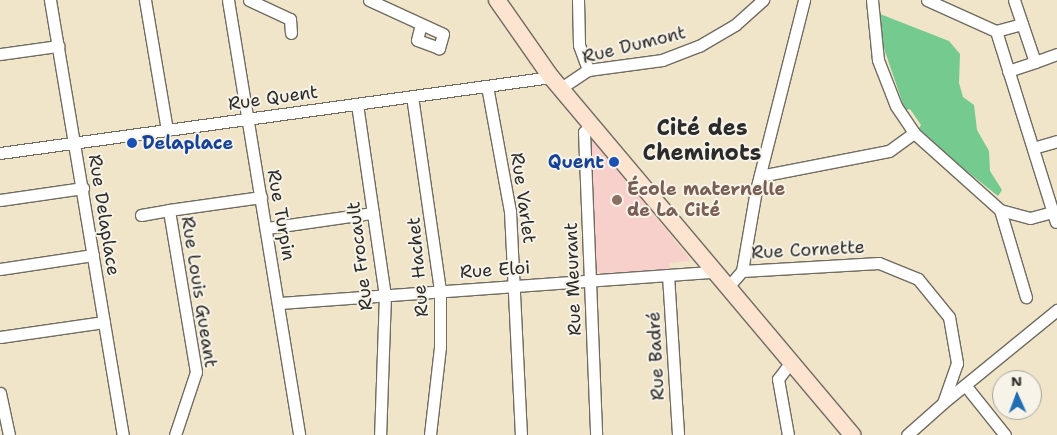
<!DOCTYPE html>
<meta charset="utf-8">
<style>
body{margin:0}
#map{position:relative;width:1057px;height:435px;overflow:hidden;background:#f0e4c9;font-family:"Shantell Sans",sans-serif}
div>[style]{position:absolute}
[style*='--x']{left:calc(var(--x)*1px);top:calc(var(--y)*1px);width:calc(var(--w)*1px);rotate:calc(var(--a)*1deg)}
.built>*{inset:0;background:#f7d0cc}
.green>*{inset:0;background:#74ca8f}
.roads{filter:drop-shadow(1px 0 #706c62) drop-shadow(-1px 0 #706c62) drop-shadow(0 1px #706c62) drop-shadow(0 -1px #706c62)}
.street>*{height:11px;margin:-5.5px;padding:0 5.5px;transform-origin:5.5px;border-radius:5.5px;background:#fff}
.secondary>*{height:16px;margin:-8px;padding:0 8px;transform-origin:8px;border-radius:8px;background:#fde4d1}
.dots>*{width:14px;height:14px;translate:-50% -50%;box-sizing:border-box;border:2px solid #f7f3e8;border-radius:50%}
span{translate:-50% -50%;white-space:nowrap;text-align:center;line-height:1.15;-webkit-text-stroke:4px #f7f3e8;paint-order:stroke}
.street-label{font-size:18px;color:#2b2b2b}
.transit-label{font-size:18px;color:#164399;font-weight:700}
.left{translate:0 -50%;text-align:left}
.right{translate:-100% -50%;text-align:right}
.education-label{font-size:18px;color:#785e54;font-weight:700}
.district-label{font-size:22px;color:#2b2b2b;font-weight:700}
.north{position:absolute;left:992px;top:370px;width:50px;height:50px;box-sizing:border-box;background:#f7f3e8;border:1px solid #a5a39c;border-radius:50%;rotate:358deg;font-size:14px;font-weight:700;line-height:20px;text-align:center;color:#2b2b2b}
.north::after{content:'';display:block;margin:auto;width:18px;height:22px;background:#1f6fb2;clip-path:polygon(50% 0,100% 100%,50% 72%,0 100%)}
</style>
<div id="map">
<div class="built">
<i style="clip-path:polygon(592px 139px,690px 259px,689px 261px,669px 263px,671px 272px,603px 276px,596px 270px,589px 141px)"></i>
</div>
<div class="green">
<i style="clip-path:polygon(880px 14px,949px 41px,960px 54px,959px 83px,963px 97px,974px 105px,977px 130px,989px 151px,990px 171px,1002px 190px,998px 196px,940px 150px,918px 130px,921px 125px,910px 109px,905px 110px,876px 25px)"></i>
</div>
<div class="roads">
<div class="street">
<i style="--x:50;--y:0;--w:441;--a:80.5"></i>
<i style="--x:145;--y:0;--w:132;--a:80.4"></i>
<i style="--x:228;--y:0;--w:441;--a:80.7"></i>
<i style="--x:249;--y:0;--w:45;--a:24.9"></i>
<i style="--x:290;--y:19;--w:14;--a:86"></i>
<i style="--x:369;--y:0;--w:81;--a:24.7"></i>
<i style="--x:443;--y:34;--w:15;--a:106"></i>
<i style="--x:439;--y:48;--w:23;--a:-160"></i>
<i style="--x:417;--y:40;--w:16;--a:-76"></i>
<i style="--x:578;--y:0;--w:45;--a:88.7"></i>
<i style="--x:579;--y:45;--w:27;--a:70"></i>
<i style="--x:872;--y:0;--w:60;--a:84.3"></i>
<i style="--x:878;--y:60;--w:49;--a:68.6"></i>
<i style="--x:896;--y:106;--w:32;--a:56"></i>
<i style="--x:914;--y:133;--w:115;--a:41.8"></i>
<i style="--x:1000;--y:210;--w:31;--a:15"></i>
<i style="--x:1030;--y:218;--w:28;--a:-15"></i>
<i style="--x:927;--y:0;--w:76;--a:24.2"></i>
<i style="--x:1022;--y:24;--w:27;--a:165"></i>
<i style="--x:996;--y:31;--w:200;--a:72.6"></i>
<i style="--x:0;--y:54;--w:59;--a:-7.9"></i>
<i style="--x:1035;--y:62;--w:23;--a:-20"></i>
<i style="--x:1008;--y:71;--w:28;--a:-18"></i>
<i style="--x:1035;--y:62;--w:65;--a:-108.7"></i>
<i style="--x:487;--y:86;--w:127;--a:79.6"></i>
<i style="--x:510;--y:211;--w:224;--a:87.2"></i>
<i style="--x:561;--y:88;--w:32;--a:-34"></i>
<i style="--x:588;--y:70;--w:75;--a:-7.7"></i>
<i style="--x:662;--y:60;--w:40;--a:-21"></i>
<i style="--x:699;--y:46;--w:42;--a:-30.3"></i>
<i style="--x:735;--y:25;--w:38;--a:-42"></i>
<i style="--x:412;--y:96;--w:197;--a:81.8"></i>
<i style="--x:440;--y:291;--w:56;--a:90"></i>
<i style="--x:440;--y:347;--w:89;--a:96.5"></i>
<i style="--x:357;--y:104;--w:193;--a:81.7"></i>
<i style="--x:385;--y:295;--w:140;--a:92"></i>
<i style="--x:591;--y:125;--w:10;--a:135"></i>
<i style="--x:584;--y:132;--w:303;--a:87.7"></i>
<i style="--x:1033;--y:148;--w:25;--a:-16"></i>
<i style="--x:0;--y:153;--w:556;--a:-7.85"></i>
<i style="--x:760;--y:176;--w:131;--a:-11"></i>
<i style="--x:889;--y:151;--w:31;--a:-36"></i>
<i style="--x:0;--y:200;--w:84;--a:-8.2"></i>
<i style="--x:1000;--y:210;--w:91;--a:73.4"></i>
<i style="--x:141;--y:215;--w:28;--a:-10"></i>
<i style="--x:267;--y:228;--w:107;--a:-8.1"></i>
<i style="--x:0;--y:269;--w:94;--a:-8.6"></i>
<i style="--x:742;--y:271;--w:82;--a:-80.2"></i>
<i style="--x:756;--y:190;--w:196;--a:-75.8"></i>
<i style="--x:668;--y:275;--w:160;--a:86.4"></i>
<i style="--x:728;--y:287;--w:21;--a:-49"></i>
<i style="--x:742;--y:271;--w:137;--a:-3.3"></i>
<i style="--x:879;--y:263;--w:42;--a:22.3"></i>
<i style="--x:918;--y:279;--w:49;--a:50.8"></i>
<i style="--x:949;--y:317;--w:47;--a:80.1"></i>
<i style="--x:957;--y:363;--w:42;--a:109.3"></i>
<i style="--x:943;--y:403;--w:48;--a:138.4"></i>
<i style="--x:278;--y:303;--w:438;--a:-4.1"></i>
<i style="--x:0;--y:337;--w:105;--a:-8.2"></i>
<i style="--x:965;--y:385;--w:64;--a:51.3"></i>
<i style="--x:0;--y:393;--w:43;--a:77.9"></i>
<i style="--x:944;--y:402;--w:146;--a:-39.2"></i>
<i style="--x:175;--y:435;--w:66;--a:-71.6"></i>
<i style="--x:196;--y:372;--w:164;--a:-99.5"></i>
<i style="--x:169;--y:210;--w:93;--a:-8"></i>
<i style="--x:788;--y:435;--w:57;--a:-100.1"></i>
<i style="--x:778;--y:379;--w:21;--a:-53"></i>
</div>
<div class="secondary">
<i style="--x:497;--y:0;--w:94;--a:55"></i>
<i style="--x:551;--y:77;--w:468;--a:49.9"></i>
</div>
</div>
<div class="dots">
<i style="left:132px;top:143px;background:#1a4fb4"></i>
<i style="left:614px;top:162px;background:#1a4fb4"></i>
<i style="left:617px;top:200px;background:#8d6e63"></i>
</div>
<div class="street-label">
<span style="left:634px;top:45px;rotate:-14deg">Rue Dumont</span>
<span style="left:273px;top:98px;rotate:-8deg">Rue Quent</span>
<span style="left:523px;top:198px;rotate:82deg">Rue Varlet</span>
<span style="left:104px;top:215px;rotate:81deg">Rue Delaplace</span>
<span style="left:281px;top:215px;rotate:80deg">Rue Turpin</span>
<span style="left:808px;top:250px;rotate:-3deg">Rue Cornette</span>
<span style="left:360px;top:256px;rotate:-97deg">Rue Frocault</span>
<span style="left:418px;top:267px;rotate:-95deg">Rue Hachet</span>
<span style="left:495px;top:270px;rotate:-4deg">Rue Eloi</span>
<span style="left:573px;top:279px;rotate:-92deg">Rue Meurant</span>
<span style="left:199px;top:292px;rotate:81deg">Rue Louis Gueant</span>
<span style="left:656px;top:356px;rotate:-93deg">Rue Badré</span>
</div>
<div class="transit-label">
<span class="left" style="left:142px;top:143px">Delaplace</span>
<span class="right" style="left:604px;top:162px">Quent</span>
</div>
<div class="education-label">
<span class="left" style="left:627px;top:200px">École maternelle<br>de La Cité</span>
</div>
<div class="district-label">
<span style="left:702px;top:140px">Cité des<br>Cheminots</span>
</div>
<div class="north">N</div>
</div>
